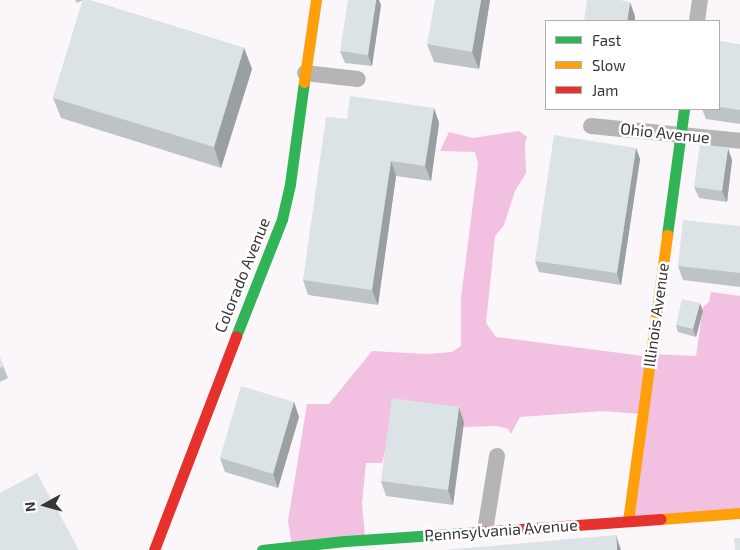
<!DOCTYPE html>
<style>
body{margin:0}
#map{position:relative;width:740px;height:550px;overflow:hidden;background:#fbf6f9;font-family:"Exo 2",sans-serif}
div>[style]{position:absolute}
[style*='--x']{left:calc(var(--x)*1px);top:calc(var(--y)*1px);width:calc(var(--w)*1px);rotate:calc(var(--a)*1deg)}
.forest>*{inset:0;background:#f2c0e1}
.street>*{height:16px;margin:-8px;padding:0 8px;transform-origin:8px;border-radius:8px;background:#b6b5b6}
.fast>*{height:11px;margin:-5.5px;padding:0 5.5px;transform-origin:5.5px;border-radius:5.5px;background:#30b455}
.slow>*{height:11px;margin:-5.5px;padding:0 5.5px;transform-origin:5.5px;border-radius:5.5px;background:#ff9f0a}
.jam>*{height:11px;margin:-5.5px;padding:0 5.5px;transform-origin:5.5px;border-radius:5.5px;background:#e5322d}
.wall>*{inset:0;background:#bdc3c6}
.shaded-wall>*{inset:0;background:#9a9fa1}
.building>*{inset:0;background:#dce3e6}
span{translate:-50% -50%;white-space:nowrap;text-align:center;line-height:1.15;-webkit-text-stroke:5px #fff;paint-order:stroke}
.street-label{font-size:16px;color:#383537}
.legend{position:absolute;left:545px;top:20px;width:175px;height:90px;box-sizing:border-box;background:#fff;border:1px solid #afaeaf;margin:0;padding:6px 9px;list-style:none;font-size:15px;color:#383537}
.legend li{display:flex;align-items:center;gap:10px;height:25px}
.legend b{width:25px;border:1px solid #afaeaf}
.north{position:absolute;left:20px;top:480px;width:50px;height:50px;-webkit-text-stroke:4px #fff;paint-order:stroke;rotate:263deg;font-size:14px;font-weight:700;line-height:20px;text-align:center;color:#383537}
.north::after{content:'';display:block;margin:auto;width:18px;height:22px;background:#383537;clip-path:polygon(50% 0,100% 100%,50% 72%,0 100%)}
</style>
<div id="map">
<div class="forest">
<i style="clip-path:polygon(519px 131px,527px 137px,525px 144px,526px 173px,515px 191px,504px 225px,495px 236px,486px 323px,496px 337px,643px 356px,650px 354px,696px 356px,703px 307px,709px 302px,711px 292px,740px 296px,740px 511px,630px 520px,640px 414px,603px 411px,520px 417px,511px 434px,508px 429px,497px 426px,464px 427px,462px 424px,396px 410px,382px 463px,366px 463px,362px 503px,365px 538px,292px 546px,288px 521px,307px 404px,329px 404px,372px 351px,426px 354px,452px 352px,461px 346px,461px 298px,478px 164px,475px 152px,440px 151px,449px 132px,473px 138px)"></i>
</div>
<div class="street">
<i style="--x:697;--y:21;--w:21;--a:-82"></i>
<i style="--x:305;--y:73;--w:53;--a:6.5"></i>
<i style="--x:591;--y:126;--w:150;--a:5.7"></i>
<i style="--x:485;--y:531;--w:76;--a:-80.9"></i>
</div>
<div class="fast">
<i style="--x:667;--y:235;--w:127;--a:-82.3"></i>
<i style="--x:236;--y:336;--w:126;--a:-68.5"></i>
<i style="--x:282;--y:219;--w:36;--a:-77"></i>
<i style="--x:290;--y:184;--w:103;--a:-82.2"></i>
<i style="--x:262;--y:550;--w:83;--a:-6.2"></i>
<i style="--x:345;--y:541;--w:120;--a:-3.8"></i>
</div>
<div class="slow">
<i style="--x:304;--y:82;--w:83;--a:-81.7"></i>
<i style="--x:661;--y:519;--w:79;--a:-4.3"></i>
<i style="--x:628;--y:521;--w:289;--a:-82.2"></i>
</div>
<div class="jam">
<i style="--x:465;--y:533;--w:196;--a:-4.1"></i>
<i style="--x:154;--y:550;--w:229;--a:-69"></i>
</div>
<div class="wall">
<i style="clip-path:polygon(75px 0,89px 0,244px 48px,252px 69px,221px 168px,61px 118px,53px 98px,83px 0,77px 3px)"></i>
<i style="clip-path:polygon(490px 0,479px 69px,434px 62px,427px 44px)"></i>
<i style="clip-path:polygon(381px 5px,372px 66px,345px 63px,340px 51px)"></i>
<i style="clip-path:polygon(719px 41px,740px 45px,740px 124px,706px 119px,702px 109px,719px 109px)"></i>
<i style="clip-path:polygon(434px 108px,439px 123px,431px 181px,396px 176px,378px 305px,308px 295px,303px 280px,347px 119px)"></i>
<i style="clip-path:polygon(636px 148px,640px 159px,621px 285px,539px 272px,535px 261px)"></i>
<i style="clip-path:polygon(732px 160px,727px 202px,699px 198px,694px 187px)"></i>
<i style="clip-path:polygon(740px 226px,740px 287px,683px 280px,678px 266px)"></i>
<i style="clip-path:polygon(703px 311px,696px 337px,678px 332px,676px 325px)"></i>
<i style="clip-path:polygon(0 358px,8px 378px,0 382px)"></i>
<i style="clip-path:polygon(294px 402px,299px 417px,278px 488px,225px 472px,220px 458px)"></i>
<i style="clip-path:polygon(464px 422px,453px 505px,386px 496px,381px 481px)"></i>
</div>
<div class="shaded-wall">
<i style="clip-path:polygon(376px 0,379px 0,381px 5px,372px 66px,368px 55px)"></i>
<i style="clip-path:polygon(481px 0,490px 0,479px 69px,472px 52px)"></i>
<i style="clip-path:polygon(630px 2px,635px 16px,635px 21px,627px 21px)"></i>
<i style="clip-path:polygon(244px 48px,252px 69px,221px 168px,214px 147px)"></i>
<i style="clip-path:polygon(434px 108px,439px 123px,431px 181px,425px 166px)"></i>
<i style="clip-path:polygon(636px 148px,640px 159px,621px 285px,617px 273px)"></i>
<i style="clip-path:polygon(728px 148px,732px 160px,727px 202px,722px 191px)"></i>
<i style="clip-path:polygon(391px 161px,396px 176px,378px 305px,372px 290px)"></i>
<i style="clip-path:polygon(700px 303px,703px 311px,696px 337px,693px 329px)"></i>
<i style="clip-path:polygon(294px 402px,299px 417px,278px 488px,273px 474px)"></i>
<i style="clip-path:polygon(459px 407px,464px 422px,453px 505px,448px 490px)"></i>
<i style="clip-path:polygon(616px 535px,621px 550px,617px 550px)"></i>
</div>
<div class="building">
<i style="clip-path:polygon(83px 0,89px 0,244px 48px,214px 147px,53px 98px)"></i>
<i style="clip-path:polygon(348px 0,376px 0,368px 55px,340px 51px)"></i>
<i style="clip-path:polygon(435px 0,481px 0,472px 52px,427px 44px)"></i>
<i style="clip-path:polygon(587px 0,620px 0,630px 2px,627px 21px,584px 21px)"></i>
<i style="clip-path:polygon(719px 41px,740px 45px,740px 110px,719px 107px)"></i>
<i style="clip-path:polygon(350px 96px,434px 108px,425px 166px,391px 161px,372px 290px,303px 280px,326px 117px,347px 119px)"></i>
<i style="clip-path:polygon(554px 135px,636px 148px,617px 273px,535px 261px)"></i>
<i style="clip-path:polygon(700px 144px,728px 148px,722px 191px,694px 187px)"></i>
<i style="clip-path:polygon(683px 220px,740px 226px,740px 273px,678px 266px)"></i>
<i style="clip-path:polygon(682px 299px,700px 303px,693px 329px,676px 325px)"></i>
<i style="clip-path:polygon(0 358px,4px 366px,0 368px)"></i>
<i style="clip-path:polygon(241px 386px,294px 402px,273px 474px,220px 458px)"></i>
<i style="clip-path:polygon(392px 398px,459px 407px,448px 490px,381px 481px)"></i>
<i style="clip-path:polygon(37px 473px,79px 550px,0 550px,0 493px)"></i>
<i style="clip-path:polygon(616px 535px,617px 550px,444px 550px)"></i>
<i style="clip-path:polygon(734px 538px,740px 538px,740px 550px,735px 550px)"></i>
</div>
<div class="street-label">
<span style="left:665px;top:133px;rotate:6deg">Ohio Avenue</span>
<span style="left:242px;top:275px;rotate:-68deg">Colorado Avenue</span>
<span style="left:656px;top:315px;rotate:-82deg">Illinois Avenue</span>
<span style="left:501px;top:530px;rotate:-4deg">Pennsylvania Avenue</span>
</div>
<ul class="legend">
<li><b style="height:6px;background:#30b455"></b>Fast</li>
<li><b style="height:6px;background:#ff9f0a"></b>Slow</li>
<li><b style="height:6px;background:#e5322d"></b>Jam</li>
</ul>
<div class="north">N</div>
</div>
